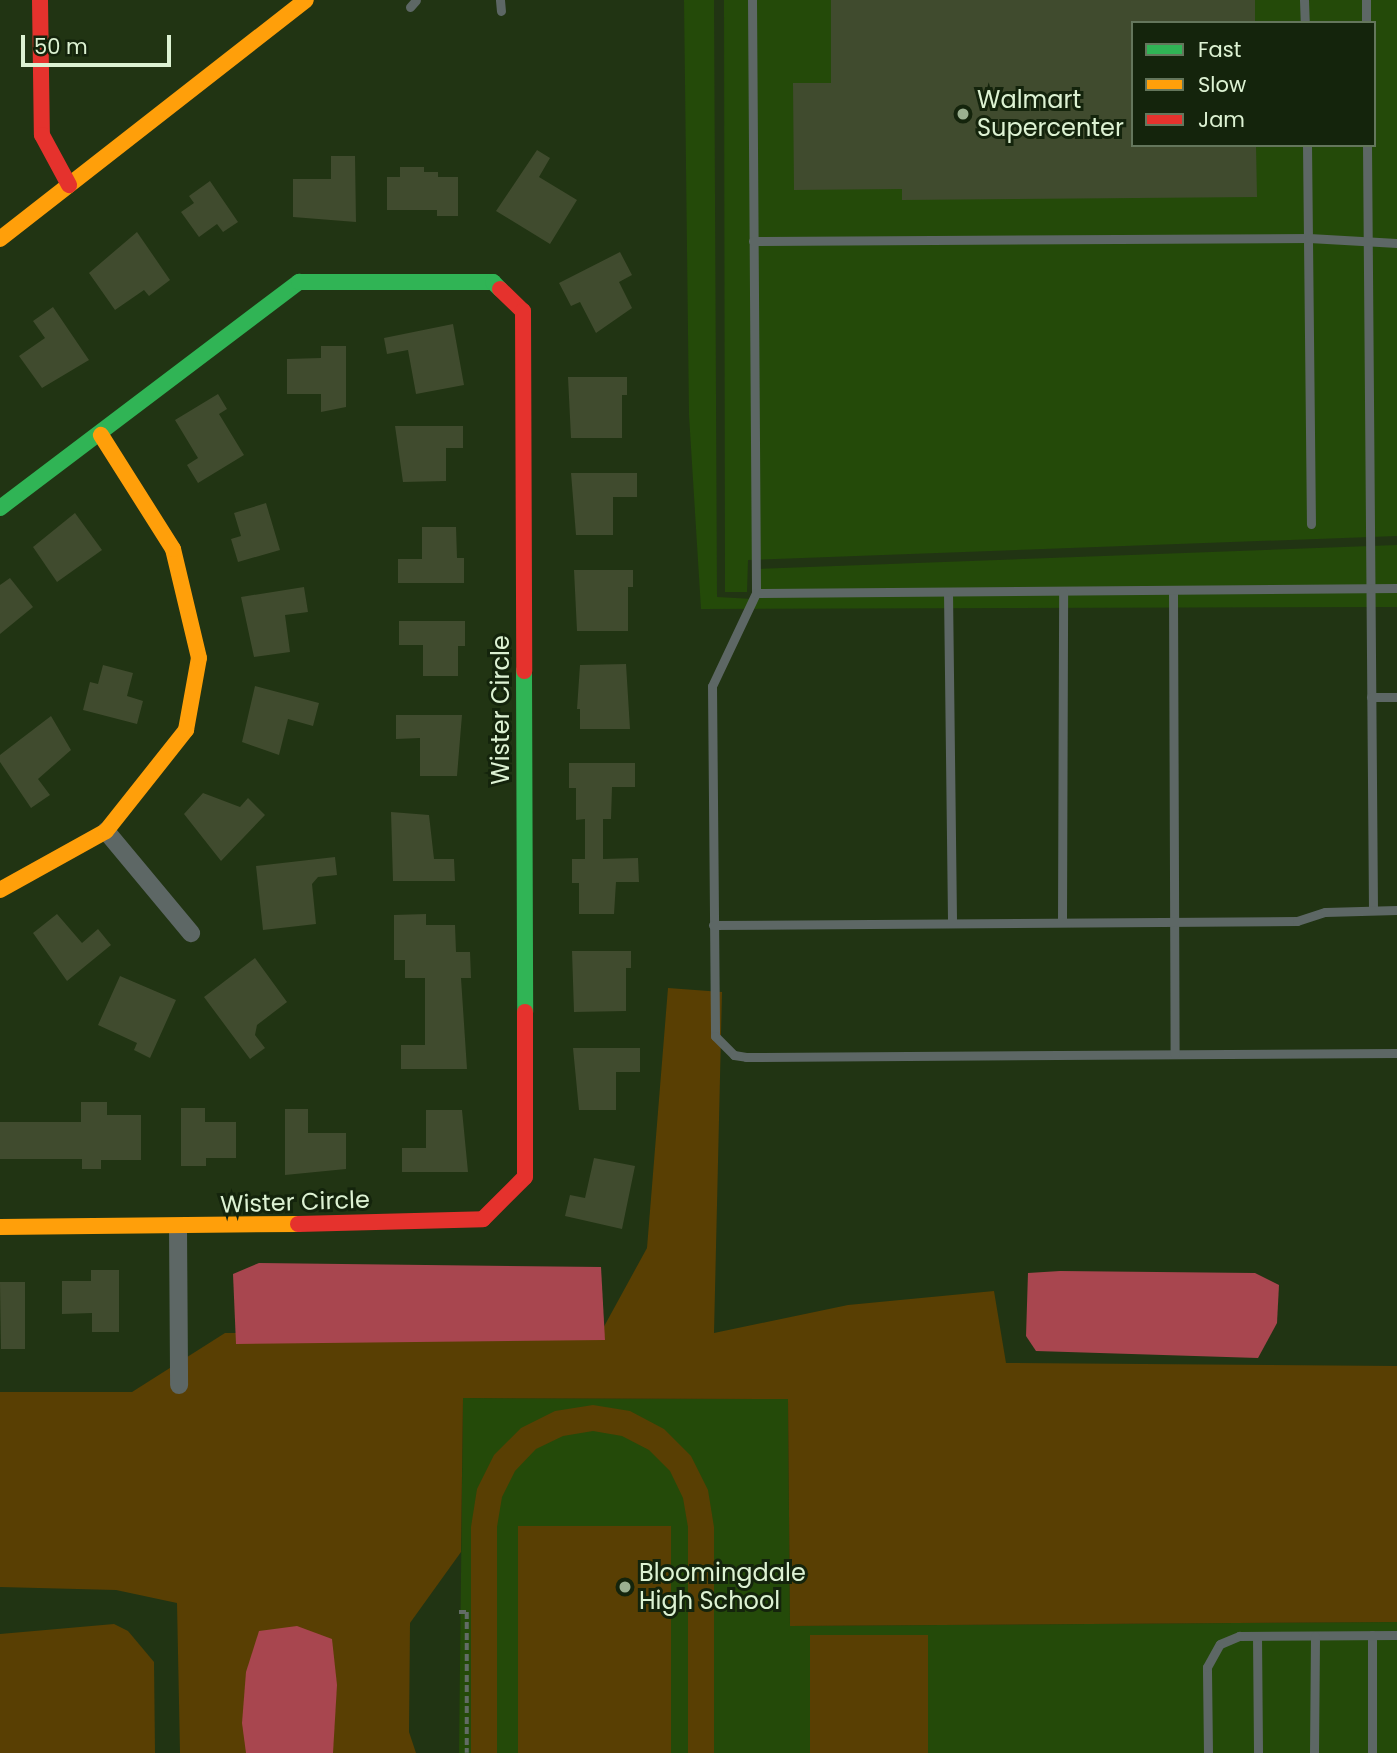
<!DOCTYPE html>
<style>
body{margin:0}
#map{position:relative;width:1397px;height:1753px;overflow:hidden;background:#213413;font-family:Poppins,sans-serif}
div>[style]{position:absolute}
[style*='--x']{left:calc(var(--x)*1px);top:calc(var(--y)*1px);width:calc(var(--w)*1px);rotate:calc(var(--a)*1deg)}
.built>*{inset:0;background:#244a09}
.green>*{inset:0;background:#593f03}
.water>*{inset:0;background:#a8464f}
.building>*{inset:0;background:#404b2e}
.path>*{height:3.5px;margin-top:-1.75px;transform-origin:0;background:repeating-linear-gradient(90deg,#626c65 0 7px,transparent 0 10.5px)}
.lane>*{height:9px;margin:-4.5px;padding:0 4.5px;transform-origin:4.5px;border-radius:4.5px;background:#5d6765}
.street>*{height:18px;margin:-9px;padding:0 9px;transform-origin:9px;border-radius:9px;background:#5d6765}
.fast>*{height:16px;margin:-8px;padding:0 8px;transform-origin:8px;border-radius:8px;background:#30b455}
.slow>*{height:16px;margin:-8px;padding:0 8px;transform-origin:8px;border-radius:8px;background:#ff9f0a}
.jam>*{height:16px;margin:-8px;padding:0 8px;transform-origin:8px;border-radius:8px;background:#e5322d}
.dots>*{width:19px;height:19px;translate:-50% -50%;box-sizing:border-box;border:4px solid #14240c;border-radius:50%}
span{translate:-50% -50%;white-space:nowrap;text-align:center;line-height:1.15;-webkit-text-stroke:6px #14240c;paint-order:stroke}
.poi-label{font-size:24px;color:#ddf2d3}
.left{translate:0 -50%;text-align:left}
.street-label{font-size:24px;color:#ddf2d3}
.legend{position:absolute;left:1131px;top:21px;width:245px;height:126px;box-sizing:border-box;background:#14240c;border:2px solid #64765c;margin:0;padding:9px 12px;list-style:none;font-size:21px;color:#ddf2d3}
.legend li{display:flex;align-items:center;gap:14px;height:35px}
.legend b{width:35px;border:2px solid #64765c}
.scale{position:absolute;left:21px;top:35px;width:150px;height:32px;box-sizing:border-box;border:4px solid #ddf2d3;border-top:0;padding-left:9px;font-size:21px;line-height:24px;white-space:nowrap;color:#ddf2d3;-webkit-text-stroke:5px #14240c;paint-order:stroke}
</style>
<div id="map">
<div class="built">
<i style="clip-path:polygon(684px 0,714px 0,717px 597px,753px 599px,758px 569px,1397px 545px,1397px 607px,701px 609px,689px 415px)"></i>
<i style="clip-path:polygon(evenodd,724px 0,1397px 0,1397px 536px,748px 560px,747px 592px,725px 592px,724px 0,1133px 23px,1374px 23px,1374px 145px,1133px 145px,1133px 23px)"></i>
<i style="clip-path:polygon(463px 1398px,788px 1399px,790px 1626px,1397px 1622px,1397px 1753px,459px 1753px)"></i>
</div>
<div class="green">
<i style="clip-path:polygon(668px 988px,722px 992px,714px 1333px,848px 1305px,994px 1291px,1006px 1363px,1397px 1366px,1397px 1622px,790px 1626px,788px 1399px,463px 1398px,461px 1552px,410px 1623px,409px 1732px,416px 1753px,180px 1753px,177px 1603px,116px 1590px,0 1587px,0 1392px,132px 1392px,225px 1333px,601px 1332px,647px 1248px)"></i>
<i style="clip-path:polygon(593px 1405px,630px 1411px,664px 1429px,691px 1456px,708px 1490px,714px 1527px,714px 1753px,688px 1753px,688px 1527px,683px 1498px,670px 1471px,649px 1450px,622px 1436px,593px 1431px,563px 1436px,536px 1449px,515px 1471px,502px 1497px,497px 1527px,497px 1753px,471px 1753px,471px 1527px,477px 1489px,494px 1455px,521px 1428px,555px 1411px)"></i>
<i style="clip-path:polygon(518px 1526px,671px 1526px,671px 1753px,518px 1753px)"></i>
<i style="clip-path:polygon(114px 1624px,128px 1631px,154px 1662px,155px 1753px,0 1753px,0 1634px)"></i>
<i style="clip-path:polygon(810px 1635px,928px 1635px,928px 1753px,810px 1753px)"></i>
</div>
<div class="water">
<i style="clip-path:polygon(259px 1263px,601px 1267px,605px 1340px,236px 1344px,233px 1274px)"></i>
<i style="clip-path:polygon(1060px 1271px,1255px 1273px,1279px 1285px,1277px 1323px,1258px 1358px,1036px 1351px,1026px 1336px,1028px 1273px)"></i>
<i style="clip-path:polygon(297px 1626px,332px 1639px,337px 1685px,333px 1753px,246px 1753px,242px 1723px,246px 1672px,259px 1631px)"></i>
</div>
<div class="building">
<i style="clip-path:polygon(831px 0,1255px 0,1255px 23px,1133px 23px,1133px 145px,1256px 145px,1257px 197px,902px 200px,902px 189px,794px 190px,793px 83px,831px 83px)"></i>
<i style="clip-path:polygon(537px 150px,550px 158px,539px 177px,577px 200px,550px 244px,496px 211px)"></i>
<i style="clip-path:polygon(331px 156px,355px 156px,356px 222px,293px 217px,293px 179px,331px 179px)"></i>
<i style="clip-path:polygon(400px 167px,424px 167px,424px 172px,438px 172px,438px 177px,458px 177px,458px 216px,437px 216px,437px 210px,387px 210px,387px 177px,400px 177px)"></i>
<i style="clip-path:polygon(210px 181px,238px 222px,223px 232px,217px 224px,199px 237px,181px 212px,194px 203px,189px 196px)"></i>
<i style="clip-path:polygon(137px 232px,170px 280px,149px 296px,144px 290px,115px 310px,89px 273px)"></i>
<i style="clip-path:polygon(620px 252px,632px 275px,619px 282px,632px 308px,596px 333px,580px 302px,571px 306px,559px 283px)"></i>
<i style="clip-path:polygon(53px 307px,89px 360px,42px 388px,19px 356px,45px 338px,33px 321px)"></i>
<i style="clip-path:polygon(453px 324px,464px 385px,416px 394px,408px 350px,387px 354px,384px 338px)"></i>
<i style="clip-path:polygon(321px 346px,346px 346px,346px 407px,321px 412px,321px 394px,287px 394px,287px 359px,321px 358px)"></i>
<i style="clip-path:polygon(568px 377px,627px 377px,627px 395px,622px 395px,622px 438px,571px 438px)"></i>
<i style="clip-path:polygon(218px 394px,227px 409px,219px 414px,244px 455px,198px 483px,187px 465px,198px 458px,175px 420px)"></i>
<i style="clip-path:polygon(395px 426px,463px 426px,463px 448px,446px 448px,446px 481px,403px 482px)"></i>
<i style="clip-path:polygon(571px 473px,637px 473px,637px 497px,613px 497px,613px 535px,576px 535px)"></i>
<i style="clip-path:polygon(266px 503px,280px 550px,238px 562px,231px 539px,241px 536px,234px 513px)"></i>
<i style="clip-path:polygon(75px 513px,102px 550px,57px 582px,33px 547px)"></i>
<i style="clip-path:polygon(422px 527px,456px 527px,457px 558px,464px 558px,464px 583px,398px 583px,398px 559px,422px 559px)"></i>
<i style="clip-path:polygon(574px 570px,633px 570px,633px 587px,628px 587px,628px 631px,577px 631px)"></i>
<i style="clip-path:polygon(10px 578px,33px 607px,0 634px,0 585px)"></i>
<i style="clip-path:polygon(304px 587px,308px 612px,285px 615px,290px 652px,254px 657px,241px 597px)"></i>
<i style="clip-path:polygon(399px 621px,465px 621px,465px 646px,458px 646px,458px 676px,423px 676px,423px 645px,399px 645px)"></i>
<i style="clip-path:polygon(626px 664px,630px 729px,580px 729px,580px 709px,577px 709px,580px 665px)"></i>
<i style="clip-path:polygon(103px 665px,133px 673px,127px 696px,143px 701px,137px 724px,83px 710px,90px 682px,98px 684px)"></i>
<i style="clip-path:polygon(255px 686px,319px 703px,313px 726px,288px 719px,279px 755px,242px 742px)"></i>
<i style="clip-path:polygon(396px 715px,462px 715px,457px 776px,420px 776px,420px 738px,396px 739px)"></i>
<i style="clip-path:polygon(51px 716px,71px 750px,38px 779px,50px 795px,31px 808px,0 762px,0 755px)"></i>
<i style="clip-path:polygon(569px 763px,635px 763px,635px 787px,612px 787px,611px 819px,603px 819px,603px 859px,638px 858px,639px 882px,616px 882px,614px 914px,579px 914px,579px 883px,572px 883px,572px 859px,585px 859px,585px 819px,576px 820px,576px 788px,569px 788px)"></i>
<i style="clip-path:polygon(203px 793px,240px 807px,248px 798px,265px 815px,221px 861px,184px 814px)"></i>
<i style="clip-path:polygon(391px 812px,429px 815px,434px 859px,454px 859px,455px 881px,393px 881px)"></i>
<i style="clip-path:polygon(335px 857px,337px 875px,318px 877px,312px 884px,316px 924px,263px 930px,256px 866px)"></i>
<i style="clip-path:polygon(57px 914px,82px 943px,98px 929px,111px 945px,67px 981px,33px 933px)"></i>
<i style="clip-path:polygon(426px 914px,426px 925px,455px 925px,456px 952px,470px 952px,471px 978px,461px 978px,467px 1069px,401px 1069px,401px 1045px,425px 1045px,425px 978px,405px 978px,405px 960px,394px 960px,394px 915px)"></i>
<i style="clip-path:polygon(572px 951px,631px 951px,631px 968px,626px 968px,626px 1011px,574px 1012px)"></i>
<i style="clip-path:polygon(255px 958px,287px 1002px,257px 1025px,255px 1035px,265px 1048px,250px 1059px,204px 997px)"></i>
<i style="clip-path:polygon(120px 976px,176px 1000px,150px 1058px,134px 1050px,137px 1043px,98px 1025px)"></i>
<i style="clip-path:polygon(573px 1048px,640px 1048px,640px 1072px,616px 1072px,616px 1110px,579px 1110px)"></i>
<i style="clip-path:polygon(81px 1102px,107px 1102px,107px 1115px,141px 1115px,141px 1160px,101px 1160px,101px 1169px,82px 1169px,82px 1159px,0 1159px,0 1122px,81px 1122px)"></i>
<i style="clip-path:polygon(181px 1108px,205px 1108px,205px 1122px,236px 1122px,236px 1158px,206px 1158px,206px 1166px,181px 1166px)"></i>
<i style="clip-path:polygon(285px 1109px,308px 1109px,308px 1133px,346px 1133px,346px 1169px,285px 1175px)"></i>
<i style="clip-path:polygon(426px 1110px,462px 1110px,468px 1172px,402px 1172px,402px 1148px,426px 1148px)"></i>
<i style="clip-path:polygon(594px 1158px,635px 1166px,622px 1229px,565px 1216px,570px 1195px,585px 1198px)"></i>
<i style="clip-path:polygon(91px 1270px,119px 1270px,119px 1332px,92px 1332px,92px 1313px,62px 1314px,62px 1281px,91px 1281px)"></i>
<i style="clip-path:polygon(0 1282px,25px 1282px,25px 1349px,1px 1349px)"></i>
</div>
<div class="path">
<i style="--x:459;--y:1612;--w:8;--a:0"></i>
<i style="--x:467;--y:1612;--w:141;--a:90"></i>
</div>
<div class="lane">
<i style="--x:500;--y:0;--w:11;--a:85"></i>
<i style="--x:752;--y:0;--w:593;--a:89.61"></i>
<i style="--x:756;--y:593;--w:103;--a:115.3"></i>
<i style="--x:712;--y:686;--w:350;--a:89.5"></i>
<i style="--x:715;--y:1036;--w:27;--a:45"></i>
<i style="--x:734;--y:1055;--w:12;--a:9"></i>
<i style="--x:746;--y:1057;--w:651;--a:-0.35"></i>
<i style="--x:1304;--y:0;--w:23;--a:88"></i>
<i style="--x:1366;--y:0;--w:23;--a:90"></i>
<i style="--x:410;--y:7;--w:9;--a:-49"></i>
<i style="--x:1307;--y:145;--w:379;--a:89.4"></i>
<i style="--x:1367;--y:145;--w:765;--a:89.55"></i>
<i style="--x:753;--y:241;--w:556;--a:-0.31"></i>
<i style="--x:1309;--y:238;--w:88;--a:3.3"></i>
<i style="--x:1173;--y:591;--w:463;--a:89.8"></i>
<i style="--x:948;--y:592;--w:330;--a:89.3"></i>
<i style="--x:756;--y:593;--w:641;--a:-0.45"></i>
<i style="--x:1371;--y:697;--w:26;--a:0"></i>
<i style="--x:1062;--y:921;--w:329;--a:-89.8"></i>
<i style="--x:713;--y:925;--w:584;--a:-0.39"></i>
<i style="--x:1297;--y:921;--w:29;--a:-18"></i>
<i style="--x:1325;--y:912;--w:72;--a:-1.6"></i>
<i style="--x:1372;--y:1635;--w:118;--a:90"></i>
<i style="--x:1257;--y:1636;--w:117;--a:89.5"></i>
<i style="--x:1208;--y:1753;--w:86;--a:-90.7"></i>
<i style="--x:1207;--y:1667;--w:26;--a:-61"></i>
<i style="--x:1220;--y:1644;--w:21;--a:-23"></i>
<i style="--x:1239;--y:1636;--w:158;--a:-0.4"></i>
<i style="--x:1314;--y:1753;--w:117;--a:-89.5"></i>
</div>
<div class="street">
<i style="--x:106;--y:831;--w:133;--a:50.2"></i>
<i style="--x:178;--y:1228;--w:157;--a:89.6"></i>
</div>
<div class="fast">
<i style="--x:0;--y:508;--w:375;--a:-37.1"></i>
<i style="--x:299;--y:282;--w:194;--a:0"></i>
<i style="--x:493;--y:282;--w:10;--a:45"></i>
<i style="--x:524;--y:671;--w:341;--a:89.8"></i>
</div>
<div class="slow">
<i style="--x:0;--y:239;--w:388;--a:-38"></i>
<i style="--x:0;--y:890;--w:121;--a:-29.1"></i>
<i style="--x:106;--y:831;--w:129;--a:-51.6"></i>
<i style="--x:186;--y:730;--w:73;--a:-79.8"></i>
<i style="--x:199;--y:658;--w:112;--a:-103.4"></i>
<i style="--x:173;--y:549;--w:135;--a:-122.3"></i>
<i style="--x:0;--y:1227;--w:298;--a:-0.6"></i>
</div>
<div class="jam">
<i style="--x:40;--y:0;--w:135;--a:89.2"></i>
<i style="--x:42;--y:135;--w:57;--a:61.6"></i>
<i style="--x:500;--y:289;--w:32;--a:44"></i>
<i style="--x:523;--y:311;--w:360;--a:89.8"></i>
<i style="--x:298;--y:1224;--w:185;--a:-1.5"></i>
<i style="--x:483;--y:1219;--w:59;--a:-45"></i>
<i style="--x:525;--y:1177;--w:165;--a:-90"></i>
</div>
<div class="dots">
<i style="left:963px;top:114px;background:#9bb090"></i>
<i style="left:625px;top:1587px;background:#9bb090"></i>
</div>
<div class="poi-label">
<span class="left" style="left:977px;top:114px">Walmart<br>Supercenter</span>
<span class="left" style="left:639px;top:1587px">Bloomingdale<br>High School</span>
</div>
<div class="street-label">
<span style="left:501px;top:710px;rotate:-90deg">Wister Circle</span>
<span style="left:295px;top:1202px;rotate:-2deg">Wister Circle</span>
</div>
<ul class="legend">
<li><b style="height:9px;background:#30b455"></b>Fast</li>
<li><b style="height:9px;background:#ff9f0a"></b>Slow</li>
<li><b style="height:9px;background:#e5322d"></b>Jam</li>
</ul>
<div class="scale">50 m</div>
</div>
